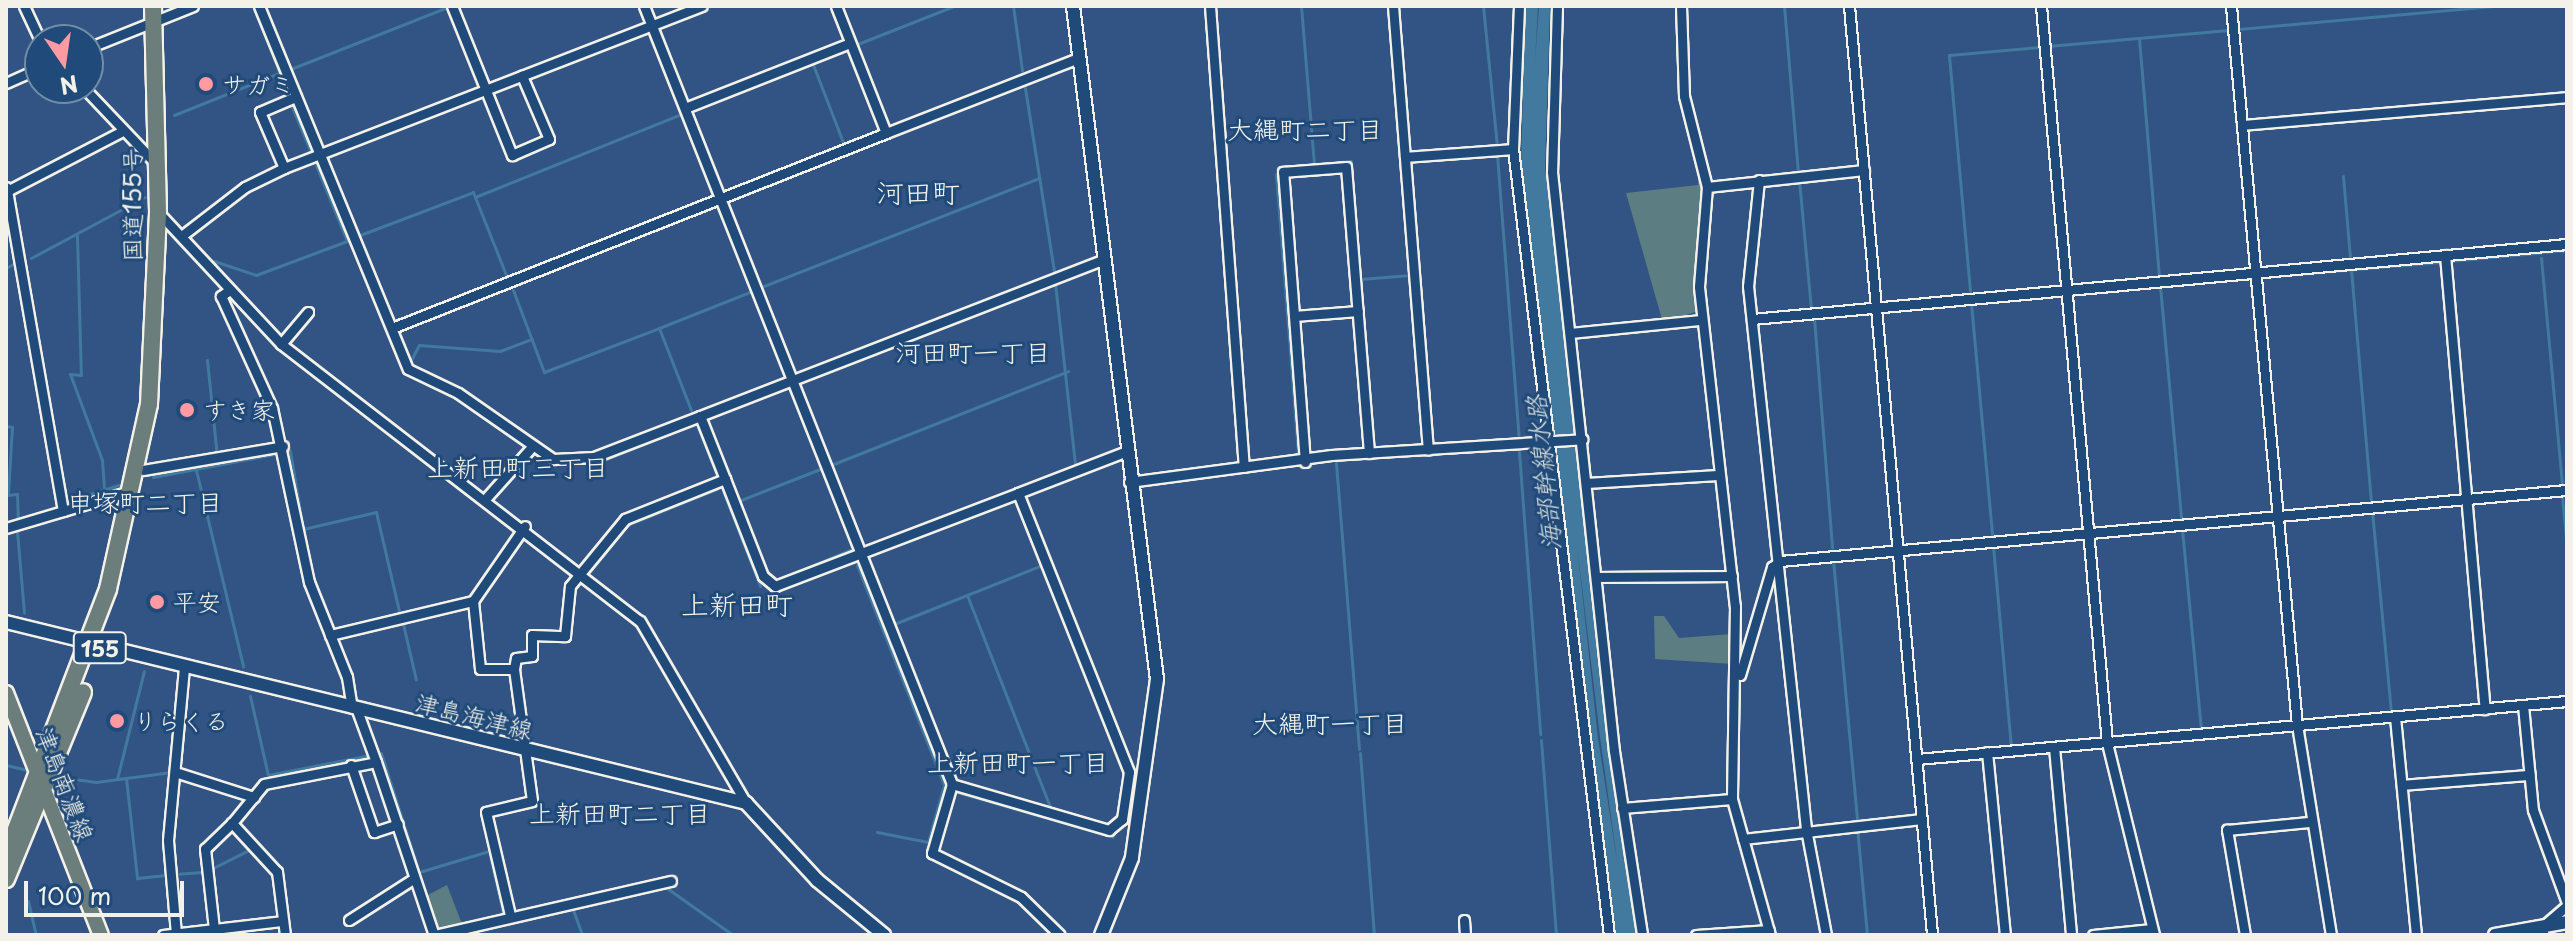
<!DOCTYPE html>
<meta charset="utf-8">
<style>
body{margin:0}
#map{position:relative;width:2573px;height:941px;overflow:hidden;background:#315484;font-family:"Playpen Sans","Klee One",sans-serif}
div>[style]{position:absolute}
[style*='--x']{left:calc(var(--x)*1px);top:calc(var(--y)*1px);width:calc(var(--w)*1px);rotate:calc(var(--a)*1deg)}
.green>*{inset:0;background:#5c7d82}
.water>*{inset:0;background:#42799f}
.stream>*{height:3px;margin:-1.5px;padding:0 1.5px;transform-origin:1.5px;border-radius:1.5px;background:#42799f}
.roads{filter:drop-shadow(2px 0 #f4f1e8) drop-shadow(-2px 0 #f4f1e8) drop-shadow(0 2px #f4f1e8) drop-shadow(0 -2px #f4f1e8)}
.street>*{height:9px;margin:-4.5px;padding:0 4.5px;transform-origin:4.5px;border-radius:4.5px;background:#1f4a7a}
.secondary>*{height:12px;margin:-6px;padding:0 6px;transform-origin:6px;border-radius:6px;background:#1f4a7a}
.primary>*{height:14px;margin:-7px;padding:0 7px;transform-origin:7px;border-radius:7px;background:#6c7e7c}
.highway>*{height:16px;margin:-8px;padding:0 8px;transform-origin:8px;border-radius:8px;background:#6c7e7c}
.dots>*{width:22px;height:22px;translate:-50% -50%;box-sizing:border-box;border:4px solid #1f4a7a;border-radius:50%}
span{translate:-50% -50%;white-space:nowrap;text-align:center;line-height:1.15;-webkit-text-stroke:6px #1f4a7a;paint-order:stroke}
.shield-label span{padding:2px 6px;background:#1f4a7a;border:2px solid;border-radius:6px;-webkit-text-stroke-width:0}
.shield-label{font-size:22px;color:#f4f1e8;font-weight:700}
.poi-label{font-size:24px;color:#f4f1e8}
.left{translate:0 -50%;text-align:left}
.street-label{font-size:24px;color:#f4f1e8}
.neighbourhood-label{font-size:26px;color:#f4f1e8}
.water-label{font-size:26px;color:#d9dfdd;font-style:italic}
.quarter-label{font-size:28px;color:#f4f1e8}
.frame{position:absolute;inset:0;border:8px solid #f4f1e8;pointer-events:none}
.north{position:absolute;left:24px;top:24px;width:80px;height:80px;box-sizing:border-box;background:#1f4a7a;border:2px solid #748da6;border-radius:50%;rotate:167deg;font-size:22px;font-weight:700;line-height:32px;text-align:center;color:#f4f1e8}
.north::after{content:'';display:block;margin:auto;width:28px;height:36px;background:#ff9aa2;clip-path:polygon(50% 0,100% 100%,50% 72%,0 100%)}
.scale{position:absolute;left:24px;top:881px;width:160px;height:36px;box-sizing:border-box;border:4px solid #f4f1e8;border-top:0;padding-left:10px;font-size:24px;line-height:28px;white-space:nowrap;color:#f4f1e8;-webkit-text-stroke:6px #1f4a7a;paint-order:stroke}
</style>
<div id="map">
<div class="green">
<i style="clip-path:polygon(1698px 166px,1704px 186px,1698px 311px,1663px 323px,1626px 193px,1698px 185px)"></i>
<i style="clip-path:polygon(1654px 616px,1664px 616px,1679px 638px,1732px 634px,1733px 664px,1655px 659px)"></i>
<i style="clip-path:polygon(447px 885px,462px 924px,435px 928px,422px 898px)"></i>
</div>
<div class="water">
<i style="clip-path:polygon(evenodd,1525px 6px,1538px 6px,1535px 62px,1539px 6px,1550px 6px,1545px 167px,1608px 747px,1637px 935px,1615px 935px,1585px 738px,1521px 170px,1525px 6px,1577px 545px,1600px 737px,1618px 867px,1598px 738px,1577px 545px)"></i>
</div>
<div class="stream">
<i style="--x:253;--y:6;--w:95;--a:68.3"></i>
<i style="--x:1013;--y:6;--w:65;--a:82"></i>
<i style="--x:1301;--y:6;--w:159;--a:85.3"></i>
<i style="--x:1483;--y:6;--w:142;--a:84.3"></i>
<i style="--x:1784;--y:6;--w:167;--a:85.2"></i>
<i style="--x:2239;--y:29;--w:255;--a:-5.2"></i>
<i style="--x:2139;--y:38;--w:238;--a:85.2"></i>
<i style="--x:855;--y:45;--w:106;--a:-21.5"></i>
<i style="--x:2048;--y:46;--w:181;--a:-5.1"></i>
<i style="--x:812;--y:62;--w:89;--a:68.9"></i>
<i style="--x:288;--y:70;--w:172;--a:-21.5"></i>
<i style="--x:1025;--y:88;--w:185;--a:81"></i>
<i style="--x:292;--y:107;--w:52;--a:67.4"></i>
<i style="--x:691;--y:111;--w:74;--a:-22.1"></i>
<i style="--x:174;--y:115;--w:113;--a:-21.8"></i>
<i style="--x:1497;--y:155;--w:286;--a:85.6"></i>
<i style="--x:1280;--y:167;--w:71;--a:-4.8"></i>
<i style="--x:1351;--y:168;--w:281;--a:85.3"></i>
<i style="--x:1276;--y:174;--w:279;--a:85.5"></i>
<i style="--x:2343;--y:176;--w:81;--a:85.1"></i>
<i style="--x:1799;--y:180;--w:131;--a:84.7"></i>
<i style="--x:475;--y:197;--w:222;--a:-21.9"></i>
<i style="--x:360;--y:235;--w:121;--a:-20.8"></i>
<i style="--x:473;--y:192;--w:89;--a:68.3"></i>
<i style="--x:77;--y:236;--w:139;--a:88.4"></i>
<i style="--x:81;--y:375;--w:11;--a:-175"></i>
<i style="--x:70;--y:374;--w:92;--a:69.6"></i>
<i style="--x:102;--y:460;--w:30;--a:86"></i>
<i style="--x:31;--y:258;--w:129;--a:-28.2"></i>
<i style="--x:2541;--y:258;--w:226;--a:84.7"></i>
<i style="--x:214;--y:261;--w:44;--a:18.4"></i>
<i style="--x:256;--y:275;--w:97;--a:-20.5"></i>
<i style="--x:347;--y:241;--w:82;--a:-112.2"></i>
<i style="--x:2449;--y:261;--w:119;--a:-5.3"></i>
<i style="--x:6;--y:268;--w:13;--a:-29"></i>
<i style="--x:2351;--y:269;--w:232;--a:85.1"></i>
<i style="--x:2263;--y:277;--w:178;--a:-4.8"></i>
<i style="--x:1360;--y:279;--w:51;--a:-4.5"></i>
<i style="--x:1055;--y:283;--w:181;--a:83.7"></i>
<i style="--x:2160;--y:286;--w:232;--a:84.8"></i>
<i style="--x:761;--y:287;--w:299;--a:-21.4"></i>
<i style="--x:513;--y:290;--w:88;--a:69.3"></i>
<i style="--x:544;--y:372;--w:123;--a:-20.9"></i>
<i style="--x:659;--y:328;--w:88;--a:68.7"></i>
<i style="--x:1970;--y:291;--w:237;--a:-95.1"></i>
<i style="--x:1949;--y:55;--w:91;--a:-5"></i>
<i style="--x:2070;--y:294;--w:181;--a:-5.1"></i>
<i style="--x:1971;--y:303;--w:233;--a:84.8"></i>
<i style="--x:1814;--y:318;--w:230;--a:85.5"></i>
<i style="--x:659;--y:328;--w:98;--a:-21.6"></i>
<i style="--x:207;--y:360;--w:97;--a:84.1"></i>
<i style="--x:411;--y:360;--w:17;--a:-62"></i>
<i style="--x:419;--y:345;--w:81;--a:4.2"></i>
<i style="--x:500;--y:351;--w:34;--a:-21"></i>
<i style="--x:6;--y:426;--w:6;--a:9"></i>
<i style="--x:12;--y:427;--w:68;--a:93.4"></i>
<i style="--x:8;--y:495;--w:9;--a:-6"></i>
<i style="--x:17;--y:494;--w:26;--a:88"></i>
<i style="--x:18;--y:520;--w:38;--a:-17"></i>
<i style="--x:698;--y:427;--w:49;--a:68.6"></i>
<i style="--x:290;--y:451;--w:79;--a:80.5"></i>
<i style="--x:303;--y:529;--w:75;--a:-13.1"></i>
<i style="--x:376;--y:512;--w:102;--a:76.9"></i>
<i style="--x:1519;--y:452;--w:283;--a:85.7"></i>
<i style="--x:604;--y:460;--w:94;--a:-21.9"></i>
<i style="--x:831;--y:465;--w:255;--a:-21.6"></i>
<i style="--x:196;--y:470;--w:202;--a:76.5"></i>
<i style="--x:153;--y:477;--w:124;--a:-10.7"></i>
<i style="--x:723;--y:491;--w:102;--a:68.7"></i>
<i style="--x:2562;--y:496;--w:53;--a:84.6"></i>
<i style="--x:741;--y:500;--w:85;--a:-21.4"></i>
<i style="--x:69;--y:501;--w:52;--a:-18.1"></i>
<i style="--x:2372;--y:511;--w:203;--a:84.6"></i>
<i style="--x:2182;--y:529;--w:202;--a:84.6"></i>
<i style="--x:17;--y:531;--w:82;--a:85.1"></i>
<i style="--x:1993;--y:546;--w:203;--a:84.9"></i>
<i style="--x:1833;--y:560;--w:261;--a:84.7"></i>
<i style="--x:1050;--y:562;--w:179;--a:68"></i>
<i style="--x:857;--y:565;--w:237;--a:68.4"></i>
<i style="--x:944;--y:785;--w:59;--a:105.7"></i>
<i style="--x:928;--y:842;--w:52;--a:-168.9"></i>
<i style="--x:591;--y:570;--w:58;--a:-51.3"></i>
<i style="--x:627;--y:525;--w:97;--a:-21.8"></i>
<i style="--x:775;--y:581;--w:81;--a:-22.5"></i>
<i style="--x:967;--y:595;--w:228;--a:68.6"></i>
<i style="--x:403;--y:624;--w:57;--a:76.9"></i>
<i style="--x:894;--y:624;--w:157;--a:-21.7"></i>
<i style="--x:250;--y:696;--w:81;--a:77.2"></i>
<i style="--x:268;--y:775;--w:99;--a:-11.1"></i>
<i style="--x:2401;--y:720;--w:23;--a:-5"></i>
<i style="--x:2304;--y:729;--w:87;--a:-4.6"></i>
<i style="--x:1541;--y:740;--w:196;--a:85.6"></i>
<i style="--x:1359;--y:749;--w:290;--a:-94.6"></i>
<i style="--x:1336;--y:460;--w:32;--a:-4"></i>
<i style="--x:381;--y:753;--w:125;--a:72.3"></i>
<i style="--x:419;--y:872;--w:73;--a:-16.7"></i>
<i style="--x:489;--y:851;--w:64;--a:77.3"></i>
<i style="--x:1360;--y:753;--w:183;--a:85.6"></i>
<i style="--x:6;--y:765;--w:23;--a:13"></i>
<i style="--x:60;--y:777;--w:36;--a:8"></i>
<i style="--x:96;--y:782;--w:76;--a:-7.6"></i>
<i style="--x:126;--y:778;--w:101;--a:83.7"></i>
<i style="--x:137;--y:878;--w:29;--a:-6"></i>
<i style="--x:117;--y:779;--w:111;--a:-76"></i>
<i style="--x:957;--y:792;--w:162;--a:16.1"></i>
<i style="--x:1857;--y:827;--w:108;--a:84.7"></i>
<i style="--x:211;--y:869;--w:47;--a:-26.6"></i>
<i style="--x:175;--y:874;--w:27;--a:-4"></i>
<i style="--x:664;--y:886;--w:85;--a:35.4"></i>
<i style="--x:28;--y:901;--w:35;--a:77"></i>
<i style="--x:572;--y:907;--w:30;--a:70"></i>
<i style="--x:2410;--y:917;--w:18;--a:87"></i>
</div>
<div class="roads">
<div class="street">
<i style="--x:24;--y:6;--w:38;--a:65"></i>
<i style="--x:259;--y:6;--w:392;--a:67.7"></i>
<i style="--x:408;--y:369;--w:55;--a:25.6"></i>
<i style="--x:458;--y:393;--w:116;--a:34.8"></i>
<i style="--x:553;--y:459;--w:41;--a:-2.8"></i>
<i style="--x:594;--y:457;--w:114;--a:-21.1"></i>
<i style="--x:700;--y:416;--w:68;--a:68.4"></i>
<i style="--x:452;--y:6;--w:161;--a:68.1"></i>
<i style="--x:512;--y:155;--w:40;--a:-23.4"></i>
<i style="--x:549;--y:139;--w:69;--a:-113.2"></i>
<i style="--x:644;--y:6;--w:837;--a:68.4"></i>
<i style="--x:952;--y:784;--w:72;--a:106.2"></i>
<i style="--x:932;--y:853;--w:99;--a:26.3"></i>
<i style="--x:1021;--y:897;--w:54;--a:44.3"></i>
<i style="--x:836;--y:6;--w:136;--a:68.5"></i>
<i style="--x:886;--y:133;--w:204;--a:-21.3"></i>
<i style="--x:1210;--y:6;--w:462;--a:85.8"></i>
<i style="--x:1393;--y:6;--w:445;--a:85.5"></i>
<i style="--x:1519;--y:6;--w:143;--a:92.4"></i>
<i style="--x:1513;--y:149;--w:792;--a:83.04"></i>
<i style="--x:1557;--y:6;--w:166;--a:91.7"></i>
<i style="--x:1552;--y:172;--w:582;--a:83.89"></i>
<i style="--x:1614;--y:751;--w:186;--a:81.3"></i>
<i style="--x:1681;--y:6;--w:90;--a:88.1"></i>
<i style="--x:1684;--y:96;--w:94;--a:75.8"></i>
<i style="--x:1707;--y:187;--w:100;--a:94.6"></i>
<i style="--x:1699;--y:287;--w:321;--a:83.6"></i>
<i style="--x:1735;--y:606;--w:193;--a:90.9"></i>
<i style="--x:1732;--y:799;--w:141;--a:74.4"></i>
<i style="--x:1849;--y:6;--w:933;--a:84.89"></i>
<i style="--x:2041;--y:6;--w:740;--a:84.88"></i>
<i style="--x:2107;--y:743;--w:198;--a:76.2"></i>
<i style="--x:2231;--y:6;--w:722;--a:84.76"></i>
<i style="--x:2297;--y:725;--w:213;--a:80.8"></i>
<i style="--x:88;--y:48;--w:113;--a:-21.8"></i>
<i style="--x:6;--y:83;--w:37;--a:-24"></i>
<i style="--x:84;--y:88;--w:106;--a:46.5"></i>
<i style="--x:685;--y:108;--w:177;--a:-21.5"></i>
<i style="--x:2242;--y:125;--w:326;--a:-4.9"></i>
<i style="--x:1405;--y:157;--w:108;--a:-4.2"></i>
<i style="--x:284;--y:168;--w:61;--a:-113.2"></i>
<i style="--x:260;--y:112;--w:39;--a:-23"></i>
<i style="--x:1759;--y:180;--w:107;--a:95.9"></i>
<i style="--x:1748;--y:286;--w:546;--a:83.9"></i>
<i style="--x:1806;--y:829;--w:108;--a:79.3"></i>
<i style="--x:1707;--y:187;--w:158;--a:-6.2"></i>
<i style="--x:158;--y:212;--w:180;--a:47"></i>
<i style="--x:281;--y:344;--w:453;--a:37.7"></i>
<i style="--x:640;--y:621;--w:211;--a:59.8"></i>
<i style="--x:184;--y:234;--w:77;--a:-37.6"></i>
<i style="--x:245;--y:187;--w:43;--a:-26"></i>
<i style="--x:284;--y:168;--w:448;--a:-21.2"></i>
<i style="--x:2445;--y:255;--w:456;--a:85"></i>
<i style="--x:228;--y:291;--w:9;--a:144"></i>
<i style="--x:221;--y:296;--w:123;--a:65.5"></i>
<i style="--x:272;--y:408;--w:178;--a:78"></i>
<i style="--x:309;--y:582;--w:102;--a:68.2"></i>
<i style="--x:347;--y:677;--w:31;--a:81"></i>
<i style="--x:1294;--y:316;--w:64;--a:-4.5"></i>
<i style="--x:1752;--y:319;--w:818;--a:-5.26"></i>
<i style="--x:392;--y:328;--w:531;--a:-21.54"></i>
<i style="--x:1570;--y:333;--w:132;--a:-5.7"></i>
<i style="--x:281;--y:344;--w:42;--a:-49.8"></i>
<i style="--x:700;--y:416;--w:432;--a:-21.2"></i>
<i style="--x:1305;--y:462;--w:291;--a:-94.3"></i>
<i style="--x:1283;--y:172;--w:63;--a:-4.5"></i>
<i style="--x:1346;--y:167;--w:287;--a:85.4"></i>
<i style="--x:143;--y:470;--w:142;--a:-9.7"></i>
<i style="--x:1129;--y:482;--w:204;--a:-7.6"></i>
<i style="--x:1331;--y:455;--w:252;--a:-3.6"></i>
<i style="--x:1586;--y:483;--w:132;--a:-3.5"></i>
<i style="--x:1018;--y:493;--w:114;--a:-21.1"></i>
<i style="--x:487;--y:497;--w:64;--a:-48.1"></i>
<i style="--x:63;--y:511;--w:325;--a:-99.9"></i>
<i style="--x:7;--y:191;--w:128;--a:-27.4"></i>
<i style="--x:6;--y:528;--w:129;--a:-16.6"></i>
<i style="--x:1598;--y:577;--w:134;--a:-0.4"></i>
<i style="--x:473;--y:601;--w:68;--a:84.1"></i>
<i style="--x:480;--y:669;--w:34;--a:0"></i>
<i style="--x:514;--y:669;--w:133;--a:82.2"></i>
<i style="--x:532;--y:801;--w:47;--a:166.6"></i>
<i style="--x:486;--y:812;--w:106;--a:76.9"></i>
<i style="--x:330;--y:635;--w:147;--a:-13.4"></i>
<i style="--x:473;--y:601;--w:91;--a:-55.3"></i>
<i style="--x:514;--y:669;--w:11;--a:-80"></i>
<i style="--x:516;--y:658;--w:16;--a:-7"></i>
<i style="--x:532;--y:656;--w:21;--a:-90"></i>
<i style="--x:532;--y:635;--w:33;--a:2"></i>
<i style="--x:565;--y:636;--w:50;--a:-84.3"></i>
<i style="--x:570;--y:586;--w:87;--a:-50.6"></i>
<i style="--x:625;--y:519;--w:108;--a:-21.8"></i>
<i style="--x:725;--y:479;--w:104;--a:68.6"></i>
<i style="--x:763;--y:576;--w:16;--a:40"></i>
<i style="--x:775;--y:586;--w:260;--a:-20.9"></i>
<i style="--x:1018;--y:493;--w:300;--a:68.3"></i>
<i style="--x:1129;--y:772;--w:48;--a:98.5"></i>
<i style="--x:1122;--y:819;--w:17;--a:140"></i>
<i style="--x:1109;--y:830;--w:164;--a:-163.7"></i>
<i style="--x:1740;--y:675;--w:113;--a:-73.5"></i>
<i style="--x:1772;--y:567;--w:10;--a:-37"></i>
<i style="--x:1780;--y:561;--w:790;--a:-5.16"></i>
<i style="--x:2523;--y:705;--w:105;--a:84.6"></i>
<i style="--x:2533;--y:810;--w:99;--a:69.9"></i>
<i style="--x:2395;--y:717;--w:219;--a:84.5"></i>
<i style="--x:2054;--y:747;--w:189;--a:84.8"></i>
<i style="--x:1987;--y:752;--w:184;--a:84.4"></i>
<i style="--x:1917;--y:759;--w:653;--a:-5.1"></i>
<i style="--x:376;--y:762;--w:182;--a:71.5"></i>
<i style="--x:351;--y:765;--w:71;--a:71.1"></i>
<i style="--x:374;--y:832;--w:25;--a:-18"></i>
<i style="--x:175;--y:772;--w:83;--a:17.6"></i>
<i style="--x:2402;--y:785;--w:128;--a:-4.5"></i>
<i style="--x:1622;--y:808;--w:110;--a:-4.7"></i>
<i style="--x:1743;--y:839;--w:180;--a:-6.4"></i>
<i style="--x:349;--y:920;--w:76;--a:-32.6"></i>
<i style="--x:1464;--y:920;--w:15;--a:86"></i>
<i style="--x:214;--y:929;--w:81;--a:-96.4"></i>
<i style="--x:205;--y:849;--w:37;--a:-44"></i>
<i style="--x:176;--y:934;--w:94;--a:-94.9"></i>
<i style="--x:168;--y:840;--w:172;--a:-84.7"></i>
<i style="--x:163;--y:935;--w:121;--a:-6.7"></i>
<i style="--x:285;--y:935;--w:64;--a:-97.2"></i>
<i style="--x:277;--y:872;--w:67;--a:-132.6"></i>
<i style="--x:232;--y:823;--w:50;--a:-50.6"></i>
<i style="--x:264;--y:784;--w:114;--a:-11.1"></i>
<i style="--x:376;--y:762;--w:55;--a:-110.1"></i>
<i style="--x:435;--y:935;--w:242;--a:-12.9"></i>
<i style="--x:1696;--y:935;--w:73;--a:-3.9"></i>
<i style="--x:2093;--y:935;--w:59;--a:-5.8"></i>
<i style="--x:2245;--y:935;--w:107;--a:-99.7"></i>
<i style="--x:2227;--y:830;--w:82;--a:-5.6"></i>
<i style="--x:2544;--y:935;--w:8;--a:-113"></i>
<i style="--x:2541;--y:928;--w:35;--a:-41"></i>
</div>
<div class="secondary">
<i style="--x:1073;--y:6;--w:678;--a:82.89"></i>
<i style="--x:1157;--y:679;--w:181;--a:98"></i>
<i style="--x:1132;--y:858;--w:83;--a:111.9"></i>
<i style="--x:6;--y:189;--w:2;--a:63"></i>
<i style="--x:6;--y:622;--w:762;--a:13.74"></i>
<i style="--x:746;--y:803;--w:105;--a:47.3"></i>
<i style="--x:817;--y:880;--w:87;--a:39.4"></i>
<i style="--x:2495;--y:935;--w:73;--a:-10.2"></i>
</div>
<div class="primary">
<i style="--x:6;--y:693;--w:260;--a:68.6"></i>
</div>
<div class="highway">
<i style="--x:6;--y:855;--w:285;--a:-69"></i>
<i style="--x:108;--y:589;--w:189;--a:-77.5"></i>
<i style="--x:149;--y:404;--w:192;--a:-87.3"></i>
<i style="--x:158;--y:212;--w:206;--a:-91.4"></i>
<i style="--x:6;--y:879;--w:202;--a:-67.6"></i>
</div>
</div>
<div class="dots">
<i style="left:206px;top:84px;background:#ff9aa2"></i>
<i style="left:187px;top:410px;background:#ff9aa2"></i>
<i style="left:157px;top:602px;background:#ff9aa2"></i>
<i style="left:117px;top:721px;background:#ff9aa2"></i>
</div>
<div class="shield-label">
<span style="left:100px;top:648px">155</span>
</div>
<div class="poi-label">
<span class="left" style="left:222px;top:84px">サガミ</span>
<span class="left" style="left:203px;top:410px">すき家</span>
<span class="left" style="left:173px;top:602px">平安</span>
<span class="left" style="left:133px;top:721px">りらくる</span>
</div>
<div class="street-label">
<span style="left:132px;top:205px;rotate:-90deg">国道155号</span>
<span style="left:474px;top:716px;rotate:14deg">津島海津線</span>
<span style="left:65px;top:784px;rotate:69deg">津島南濃線</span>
</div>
<div class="neighbourhood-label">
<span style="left:1305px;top:129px">大縄町二丁目</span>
<span style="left:973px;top:352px">河田町一丁目</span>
<span style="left:518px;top:467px">上新田町三丁目</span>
<span style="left:145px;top:502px">申塚町二丁目</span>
<span style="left:1330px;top:723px">大縄町一丁目</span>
<span style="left:1018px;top:762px">上新田町一丁目</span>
<span style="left:620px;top:813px">上新田町二丁目</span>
</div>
<div class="water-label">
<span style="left:1543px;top:473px;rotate:-96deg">海部幹線水路</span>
</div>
<div class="quarter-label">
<span style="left:918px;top:192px">河田町</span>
<span style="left:737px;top:604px">上新田町</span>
</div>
<div class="frame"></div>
<div class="north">N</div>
<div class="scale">100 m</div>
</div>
